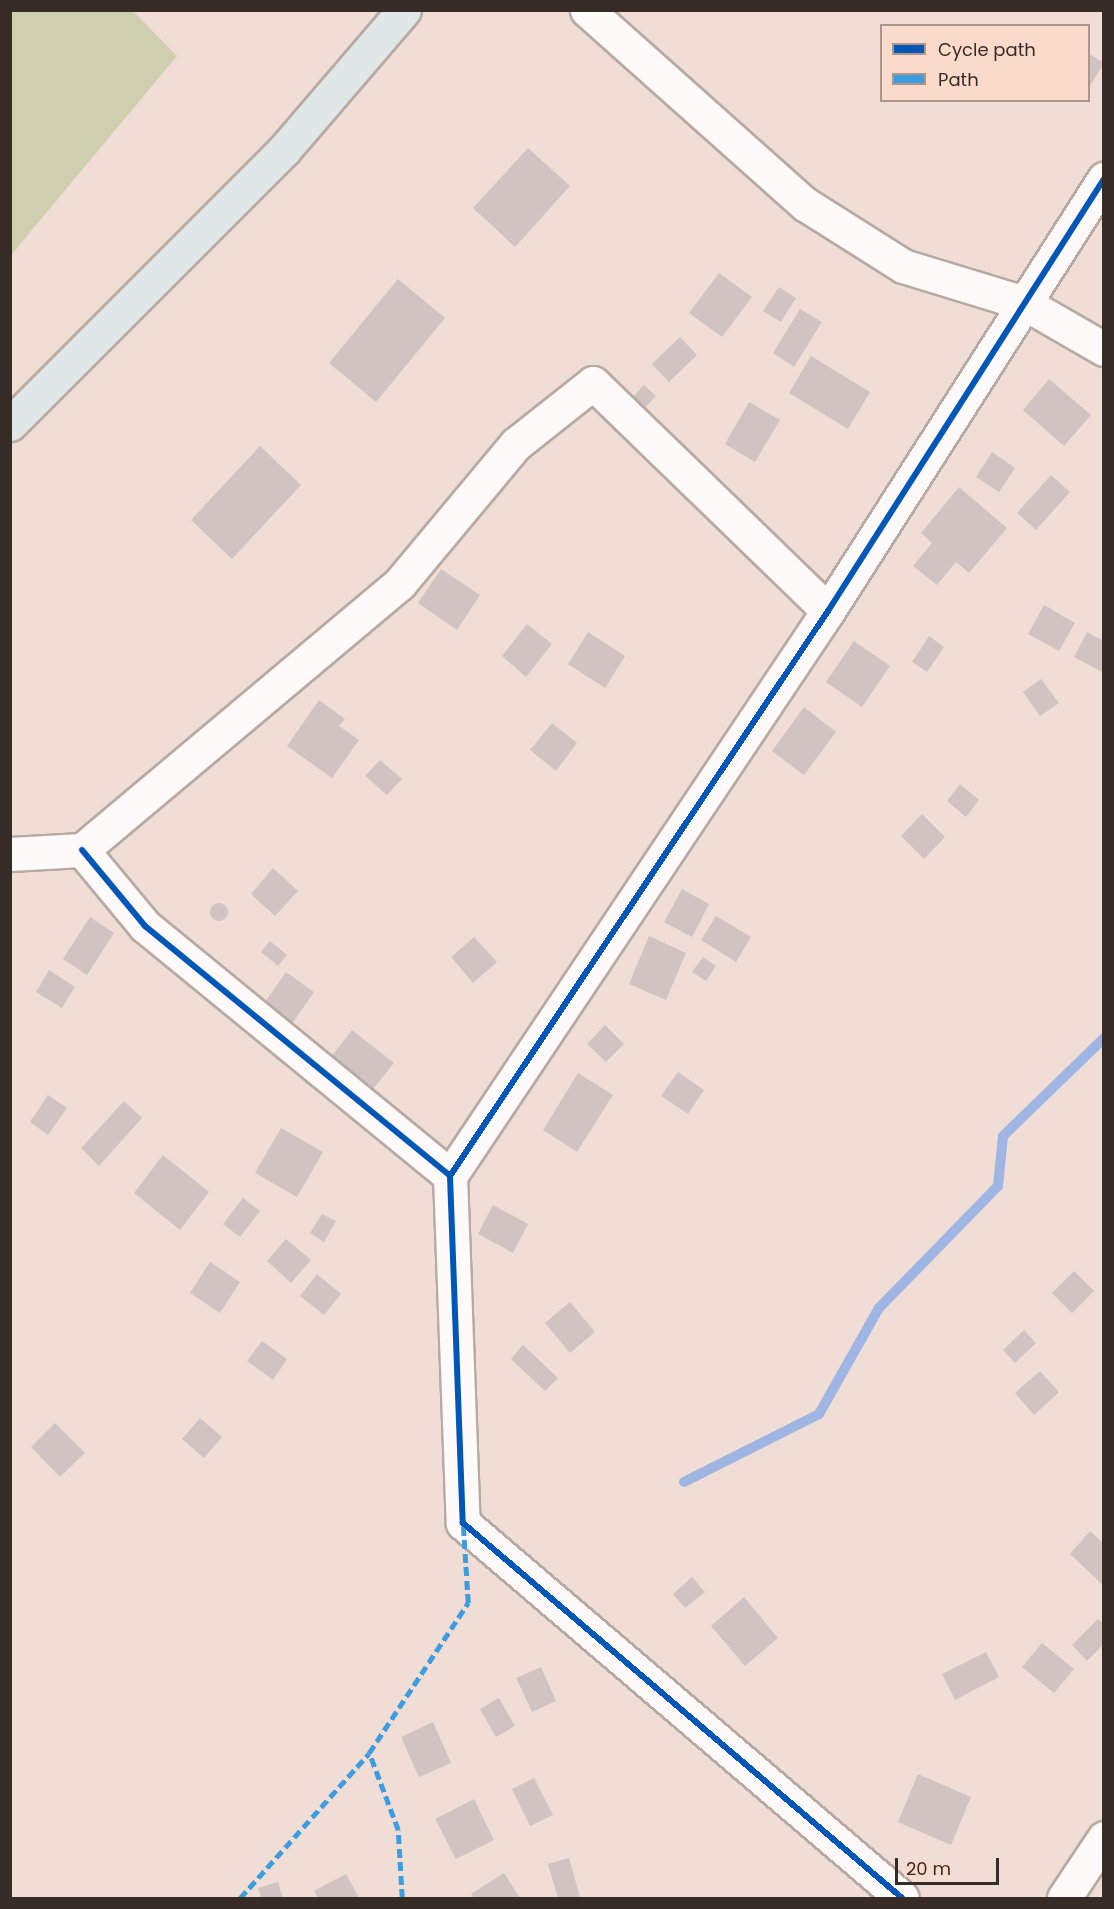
<!DOCTYPE html>
<style>
body{margin:0}
#map{position:relative;width:1114px;height:1909px;overflow:hidden;background:#f0ded6;font-family:Poppins,sans-serif}
div>[style]{position:absolute}
[style*='--x']{left:calc(var(--x)*1px);top:calc(var(--y)*1px);width:calc(var(--w)*1px);rotate:calc(var(--a)*1deg)}
.green>*{inset:0;background:#cfcfaf}
.stream>*{height:10px;margin:-5px;padding:0 5px;transform-origin:5px;border-radius:5px;background:#9fb5e3}
.building>*{inset:0;background:#d1c3c2}
.round{border-radius:50%}
.roads{filter:drop-shadow(2px 0 #b7aaa3) drop-shadow(-2px 0 #b7aaa3) drop-shadow(0 2px #b7aaa3) drop-shadow(0 -2px #b7aaa3)}
.minor>*{height:33px;margin:-16.5px;padding:0 16.5px;transform-origin:16.5px;border-radius:16.5px;background:#fdfaf9}
.major>*{height:33px;margin:-16.5px;padding:0 16.5px;transform-origin:16.5px;border-radius:16.5px;background:#e1e6e7}
.quiet>*{height:4.5px;margin-top:-2.25px;transform-origin:0;background:repeating-linear-gradient(90deg,#3e9ce0 0 9px,transparent 0 13.5px)}
.cycleway>*{height:6px;margin:-3px;padding:0 3px;transform-origin:3px;border-radius:3px;background:#0057b8}
span{translate:-50% -50%;white-space:nowrap;text-align:center;line-height:1.15;-webkit-text-stroke:5px #fadbcb;paint-order:stroke}
.frame{position:absolute;inset:0;border:12px solid #372b25;pointer-events:none}
.legend{position:absolute;left:880px;top:24px;width:210px;height:78px;box-sizing:border-box;background:#fadbcb;border:2px solid #ac9589;margin:0;padding:8px 10px;list-style:none;font-size:18px;color:#372b25}
.legend li{display:flex;align-items:center;gap:12px;height:30px}
.legend b{width:30px;border:2px solid #ac9589}
.scale{position:absolute;left:895px;top:1858px;width:104px;height:27px;box-sizing:border-box;border:3px solid #372b25;border-top:0;padding-left:8px;font-size:18px;line-height:21px;white-space:nowrap;color:#372b25;-webkit-text-stroke:4px #fadbcb;paint-order:stroke}
</style>
<div id="map">
<div class="green">
<i style="clip-path:polygon(11px 10px,133px 11px,177px 56px,11px 255px)"></i>
</div>
<div class="stream">
<i style="--x:684;--y:1482;--w:151;--a:-26.7"></i>
<i style="--x:819;--y:1414;--w:122;--a:-60.5"></i>
<i style="--x:879;--y:1308;--w:170;--a:-45.7"></i>
<i style="--x:998;--y:1186;--w:50;--a:-84.3"></i>
<i style="--x:1003;--y:1136;--w:141;--a:-44.1"></i>
</div>
<div class="building">
<i style="clip-path:polygon(1088px 53px,1104px 63px,1088px 89px)"></i>
<i style="clip-path:polygon(528px 148px,570px 186px,515px 247px,473px 208px)"></i>
<i style="clip-path:polygon(719px 273px,752px 297px,722px 337px,689px 313px)"></i>
<i style="clip-path:polygon(398px 279px,445px 318px,376px 402px,329px 363px)"></i>
<i style="clip-path:polygon(779px 287px,796px 298px,781px 322px,763px 311px)"></i>
<i style="clip-path:polygon(800px 309px,822px 322px,794px 367px,773px 353px)"></i>
<i style="clip-path:polygon(680px 337px,697px 355px,669px 382px,652px 364px)"></i>
<i style="clip-path:polygon(811px 356px,870px 392px,848px 429px,789px 393px)"></i>
<i style="clip-path:polygon(1049px 379px,1091px 415px,1064px 446px,1023px 410px)"></i>
<i style="clip-path:polygon(644px 385px,656px 396px,640px 413px,628px 402px)"></i>
<i style="clip-path:polygon(749px 402px,780px 420px,755px 462px,725px 444px)"></i>
<i style="clip-path:polygon(260px 446px,301px 485px,232px 559px,191px 520px)"></i>
<i style="clip-path:polygon(992px 452px,1015px 468px,999px 492px,976px 477px)"></i>
<i style="clip-path:polygon(1051px 475px,1070px 492px,1036px 530px,1017px 513px)"></i>
<i style="clip-path:polygon(959px 487px,1007px 528px,969px 573px,956px 562px,937px 585px,913px 566px,932px 543px,921px 533px)"></i>
<i style="clip-path:polygon(441px 569px,480px 595px,457px 630px,418px 603px)"></i>
<i style="clip-path:polygon(1044px 605px,1075px 623px,1059px 651px,1028px 634px)"></i>
<i style="clip-path:polygon(527px 624px,552px 644px,526px 677px,502px 656px)"></i>
<i style="clip-path:polygon(588px 632px,625px 656px,605px 688px,568px 664px)"></i>
<i style="clip-path:polygon(1087px 632px,1104px 641px,1104px 673px,1074px 657px)"></i>
<i style="clip-path:polygon(929px 636px,944px 647px,927px 672px,912px 662px)"></i>
<i style="clip-path:polygon(854px 641px,890px 666px,862px 707px,826px 682px)"></i>
<i style="clip-path:polygon(1041px 679px,1059px 703px,1040px 716px,1023px 692px)"></i>
<i style="clip-path:polygon(319px 700px,345px 719px,339px 726px,359px 740px,332px 778px,287px 746px)"></i>
<i style="clip-path:polygon(804px 707px,836px 732px,804px 775px,772px 751px)"></i>
<i style="clip-path:polygon(552px 723px,577px 743px,556px 771px,530px 750px)"></i>
<i style="clip-path:polygon(380px 760px,402px 779px,387px 795px,365px 776px)"></i>
<i style="clip-path:polygon(960px 784px,979px 800px,966px 817px,947px 801px)"></i>
<i style="clip-path:polygon(922px 814px,945px 837px,924px 859px,901px 836px)"></i>
<i style="clip-path:polygon(273px 868px,298px 891px,275px 916px,251px 894px)"></i>
<i style="clip-path:polygon(682px 889px,709px 904px,692px 937px,664px 922px)"></i>
<i class="round" style="left:210px;top:903px;width:18px;height:18px"></i>
<i style="clip-path:polygon(716px 916px,751px 937px,736px 962px,701px 940px)"></i>
<i style="clip-path:polygon(90px 917px,114px 933px,87px 975px,63px 959px)"></i>
<i style="clip-path:polygon(649px 936px,686px 953px,666px 1000px,629px 984px)"></i>
<i style="clip-path:polygon(474px 937px,497px 962px,473px 983px,451px 957px)"></i>
<i style="clip-path:polygon(270px 941px,287px 955px,278px 966px,261px 952px)"></i>
<i style="clip-path:polygon(703px 957px,716px 966px,706px 981px,692px 972px)"></i>
<i style="clip-path:polygon(49px 970px,75px 987px,62px 1008px,36px 992px)"></i>
<i style="clip-path:polygon(286px 972px,314px 992px,289px 1028px,261px 1008px)"></i>
<i style="clip-path:polygon(605px 1025px,624px 1044px,606px 1062px,587px 1044px)"></i>
<i style="clip-path:polygon(352px 1030px,394px 1063px,369px 1094px,328px 1061px)"></i>
<i style="clip-path:polygon(678px 1072px,704px 1090px,688px 1114px,661px 1096px)"></i>
<i style="clip-path:polygon(578px 1073px,613px 1095px,577px 1152px,543px 1130px)"></i>
<i style="clip-path:polygon(48px 1095px,67px 1108px,48px 1135px,30px 1122px)"></i>
<i style="clip-path:polygon(124px 1101px,142px 1118px,99px 1166px,81px 1148px)"></i>
<i style="clip-path:polygon(281px 1128px,323px 1152px,297px 1197px,255px 1173px)"></i>
<i style="clip-path:polygon(163px 1155px,209px 1192px,180px 1230px,134px 1193px)"></i>
<i style="clip-path:polygon(243px 1198px,260px 1211px,240px 1237px,223px 1224px)"></i>
<i style="clip-path:polygon(493px 1205px,528px 1224px,513px 1253px,478px 1234px)"></i>
<i style="clip-path:polygon(322px 1214px,336px 1221px,324px 1242px,310px 1233px)"></i>
<i style="clip-path:polygon(286px 1239px,311px 1260px,291px 1283px,267px 1261px)"></i>
<i style="clip-path:polygon(210px 1262px,240px 1282px,220px 1313px,190px 1293px)"></i>
<i style="clip-path:polygon(1074px 1271px,1094px 1291px,1072px 1313px,1052px 1293px)"></i>
<i style="clip-path:polygon(317px 1274px,341px 1294px,324px 1315px,300px 1296px)"></i>
<i style="clip-path:polygon(570px 1302px,595px 1332px,570px 1353px,545px 1323px)"></i>
<i style="clip-path:polygon(1024px 1330px,1036px 1343px,1015px 1363px,1003px 1350px)"></i>
<i style="clip-path:polygon(262px 1341px,287px 1359px,273px 1380px,247px 1361px)"></i>
<i style="clip-path:polygon(523px 1345px,558px 1378px,545px 1391px,511px 1359px)"></i>
<i style="clip-path:polygon(1040px 1371px,1059px 1392px,1034px 1415px,1015px 1393px)"></i>
<i style="clip-path:polygon(200px 1418px,222px 1437px,204px 1458px,182px 1439px)"></i>
<i style="clip-path:polygon(55px 1423px,85px 1453px,60px 1477px,31px 1447px)"></i>
<i style="clip-path:polygon(1090px 1531px,1104px 1544px,1104px 1586px,1070px 1554px)"></i>
<i style="clip-path:polygon(692px 1577px,705px 1592px,685px 1608px,673px 1594px)"></i>
<i style="clip-path:polygon(744px 1597px,778px 1638px,745px 1666px,711px 1626px)"></i>
<i style="clip-path:polygon(1098px 1619px,1104px 1625px,1104px 1644px,1087px 1661px,1072px 1645px)"></i>
<i style="clip-path:polygon(1042px 1643px,1074px 1669px,1054px 1693px,1022px 1667px)"></i>
<i style="clip-path:polygon(986px 1652px,999px 1677px,955px 1700px,942px 1674px)"></i>
<i style="clip-path:polygon(541px 1667px,556px 1701px,532px 1712px,516px 1678px)"></i>
<i style="clip-path:polygon(499px 1698px,515px 1726px,496px 1737px,480px 1709px)"></i>
<i style="clip-path:polygon(433px 1722px,451px 1763px,419px 1777px,401px 1737px)"></i>
<i style="clip-path:polygon(918px 1774px,971px 1797px,951px 1845px,898px 1822px)"></i>
<i style="clip-path:polygon(534px 1778px,553px 1815px,530px 1826px,512px 1789px)"></i>
<i style="clip-path:polygon(474px 1799px,494px 1840px,456px 1859px,435px 1819px)"></i>
<i style="clip-path:polygon(569px 1858px,580px 1897px,558px 1898px,548px 1864px)"></i>
<i style="clip-path:polygon(504px 1873px,520px 1898px,474px 1898px,471px 1894px)"></i>
<i style="clip-path:polygon(346px 1874px,359px 1898px,318px 1898px,314px 1891px)"></i>
<i style="clip-path:polygon(278px 1882px,283px 1898px,261px 1898px,258px 1888px)"></i>
</div>
<div class="roads">
<div class="minor">
<i style="--x:587;--y:10;--w:292;--a:41.7"></i>
<i style="--x:805;--y:204;--w:116;--a:32.3"></i>
<i style="--x:903;--y:266;--w:127;--a:17"></i>
<i style="--x:1024;--y:303;--w:92;--a:29.9"></i>
<i style="--x:82;--y:850;--w:99;--a:50.3"></i>
<i style="--x:145;--y:926;--w:394;--a:39.3"></i>
<i style="--x:450;--y:1176;--w:347;--a:87.9"></i>
<i style="--x:463;--y:1523;--w:577;--a:40.5"></i>
<i style="--x:10;--y:854;--w:72;--a:-3.2"></i>
<i style="--x:82;--y:850;--w:415;--a:-40"></i>
<i style="--x:400;--y:583;--w:181;--a:-50.2"></i>
<i style="--x:516;--y:444;--w:98;--a:-38.4"></i>
<i style="--x:593;--y:383;--w:327;--a:44.1"></i>
<i style="--x:450;--y:1176;--w:680;--a:-56.22"></i>
<i style="--x:828;--y:611;--w:513;--a:-57.43"></i>
<i style="--x:1064;--y:1898;--w:72;--a:-56.3"></i>
</div>
<div class="major">
<i style="--x:10;--y:424;--w:387;--a:-45"></i>
<i style="--x:284;--y:150;--w:184;--a:-49.4"></i>
</div>
</div>
<div class="quiet">
<i style="--x:240;--y:1898;--w:194;--a:-48.3"></i>
<i style="--x:402;--y:1898;--w:68;--a:-93.4"></i>
<i style="--x:398;--y:1830;--w:82;--a:-110.6"></i>
<i style="--x:369;--y:1753;--w:180;--a:-56.6"></i>
<i style="--x:468;--y:1603;--w:80;--a:-93.6"></i>
</div>
<div class="cycleway">
<i style="--x:82;--y:850;--w:99;--a:50.3"></i>
<i style="--x:145;--y:926;--w:394;--a:39.3"></i>
<i style="--x:450;--y:1176;--w:347;--a:87.9"></i>
<i style="--x:463;--y:1523;--w:577;--a:40.5"></i>
<i style="--x:450;--y:1176;--w:680;--a:-56.22"></i>
<i style="--x:828;--y:611;--w:513;--a:-57.43"></i>
</div>
<div class="frame"></div>
<ul class="legend">
<li><b style="height:8px;background:#0057b8"></b>Cycle path</li>
<li><b style="height:8px;background:#3e9ce0"></b>Path</li>
</ul>
<div class="scale">20 m</div>
</div>
